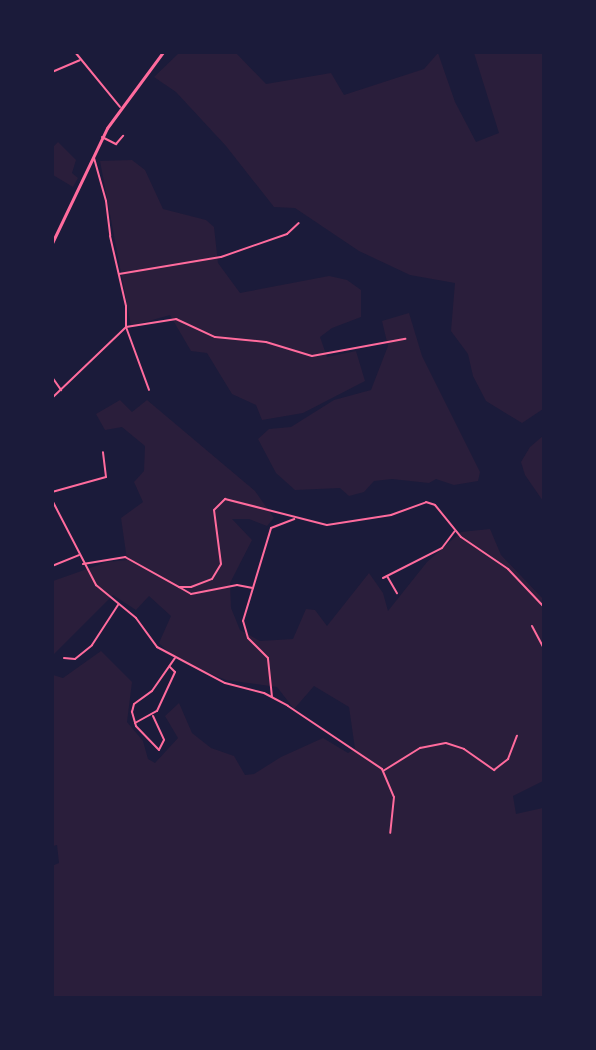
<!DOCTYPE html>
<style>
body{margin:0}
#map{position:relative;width:596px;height:1050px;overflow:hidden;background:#1b1b3a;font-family:"DejaVu Sans",sans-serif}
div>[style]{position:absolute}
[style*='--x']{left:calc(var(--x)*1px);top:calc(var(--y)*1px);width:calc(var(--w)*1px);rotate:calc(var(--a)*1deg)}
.green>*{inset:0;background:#2a1e3b}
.minor>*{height:2px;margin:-1px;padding:0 1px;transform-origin:1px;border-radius:1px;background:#ff6b9d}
.tertiary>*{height:3px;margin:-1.5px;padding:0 1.5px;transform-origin:1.5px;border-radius:1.5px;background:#ff6b9d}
span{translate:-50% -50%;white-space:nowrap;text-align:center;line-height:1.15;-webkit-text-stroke:4.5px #1b1b3a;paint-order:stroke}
.frame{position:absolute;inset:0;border:54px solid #1b1b3a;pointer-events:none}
</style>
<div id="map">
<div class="green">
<i style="clip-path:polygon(180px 52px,236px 53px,266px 84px,331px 73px,344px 95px,424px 69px,438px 53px,455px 102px,476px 142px,499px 133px,474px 53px,543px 53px,543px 409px,522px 423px,486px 401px,473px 376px,468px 354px,451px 331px,455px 283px,410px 275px,359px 251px,295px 208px,274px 207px,226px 146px,176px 92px,154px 77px)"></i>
<i style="clip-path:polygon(58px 142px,76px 160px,72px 173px,78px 178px,73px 187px,53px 175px,53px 147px)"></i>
<i style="clip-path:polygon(132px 160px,145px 170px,163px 209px,206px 220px,214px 227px,218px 263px,240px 293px,329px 276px,347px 280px,361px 290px,361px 317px,332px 328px,320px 337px,327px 357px,356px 351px,365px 381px,303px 413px,262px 420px,256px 405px,232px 394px,207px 353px,191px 351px,170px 315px,131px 326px,100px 161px)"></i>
<i style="clip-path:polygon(409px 313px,422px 356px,480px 472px,478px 481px,454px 485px,436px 479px,429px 483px,392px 479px,374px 481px,364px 492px,349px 496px,340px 488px,295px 490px,276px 473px,258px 439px,269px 429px,291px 427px,334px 400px,371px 390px,388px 346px,382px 321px)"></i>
<i style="clip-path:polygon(120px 400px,132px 412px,147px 400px,255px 491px,274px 518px,267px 526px,249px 519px,232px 519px,252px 540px,230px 583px,231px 608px,240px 630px,260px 641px,293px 639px,306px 609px,315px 610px,327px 626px,369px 573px,383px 593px,388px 611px,427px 562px,461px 532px,490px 529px,501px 555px,543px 599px,543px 781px,513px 796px,516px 814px,543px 808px,543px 997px,53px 997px,52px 866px,59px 863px,57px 845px,53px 846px,53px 675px,63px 678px,101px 651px,132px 682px,127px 722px,143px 741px,148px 759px,155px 763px,178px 738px,165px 716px,179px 703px,192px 733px,211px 748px,234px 756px,245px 775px,254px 774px,281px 757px,323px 738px,348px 753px,355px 749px,349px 707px,314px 686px,294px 709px,277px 687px,226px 680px,187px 664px,167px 651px,159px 643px,171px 616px,149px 596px,136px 610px,113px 595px,53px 655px,53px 581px,107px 562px,127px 560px,121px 518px,143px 502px,134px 482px,144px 471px,145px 446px,122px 427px,105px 430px,96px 414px)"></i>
<i style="clip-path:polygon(543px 436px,543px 501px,525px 475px,521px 462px,530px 447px)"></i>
</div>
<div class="minor">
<i style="--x:75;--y:52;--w:71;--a:50.7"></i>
<i style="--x:52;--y:72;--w:30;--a:-23"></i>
<i style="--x:102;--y:137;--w:16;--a:27"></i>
<i style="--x:116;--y:144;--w:11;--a:-49"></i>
<i style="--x:94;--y:158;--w:45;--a:74.4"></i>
<i style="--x:106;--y:201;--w:35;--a:83"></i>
<i style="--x:110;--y:236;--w:72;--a:77.1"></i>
<i style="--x:126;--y:306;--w:21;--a:90"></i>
<i style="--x:126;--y:327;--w:67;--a:69.9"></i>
<i style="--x:119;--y:274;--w:103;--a:-9.5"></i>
<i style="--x:221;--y:257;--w:70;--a:-19.2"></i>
<i style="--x:287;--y:234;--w:16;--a:-43"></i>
<i style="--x:126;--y:327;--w:51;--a:-9.1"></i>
<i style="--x:176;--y:319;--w:43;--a:24.8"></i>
<i style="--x:215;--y:337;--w:51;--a:5.6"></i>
<i style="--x:266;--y:342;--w:48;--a:16.9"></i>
<i style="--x:312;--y:356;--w:95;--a:-10.4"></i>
<i style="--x:52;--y:377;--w:16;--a:55"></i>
<i style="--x:52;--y:398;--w:103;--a:-43.8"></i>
<i style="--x:52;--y:492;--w:56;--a:-15.5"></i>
<i style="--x:106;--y:477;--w:25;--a:-97"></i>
<i style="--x:52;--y:500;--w:96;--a:62.6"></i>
<i style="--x:96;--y:585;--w:52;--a:39.5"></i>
<i style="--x:136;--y:618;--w:36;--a:54"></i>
<i style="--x:157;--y:647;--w:77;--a:27.9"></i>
<i style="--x:225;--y:683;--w:40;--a:14.4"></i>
<i style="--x:264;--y:693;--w:27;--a:28"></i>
<i style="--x:288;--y:706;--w:113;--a:33.8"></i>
<i style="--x:382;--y:769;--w:30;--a:67"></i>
<i style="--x:394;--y:797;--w:36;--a:96"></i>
<i style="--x:83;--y:564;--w:43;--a:-9.5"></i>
<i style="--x:125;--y:557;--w:62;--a:29.1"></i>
<i style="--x:179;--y:587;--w:12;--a:0"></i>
<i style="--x:191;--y:587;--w:22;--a:-21"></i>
<i style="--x:212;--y:579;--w:17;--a:-59"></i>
<i style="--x:221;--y:564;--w:54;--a:-97.4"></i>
<i style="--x:214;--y:510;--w:16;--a:-45"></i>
<i style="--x:225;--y:499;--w:105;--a:14.3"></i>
<i style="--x:327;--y:525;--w:65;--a:-8.9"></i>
<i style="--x:391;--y:515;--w:37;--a:-20"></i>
<i style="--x:426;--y:502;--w:9;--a:18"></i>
<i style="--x:435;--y:505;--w:41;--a:50.9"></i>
<i style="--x:461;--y:537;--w:57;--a:34.2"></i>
<i style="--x:508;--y:569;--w:52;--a:46.5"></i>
<i style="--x:52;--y:566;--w:29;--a:-22"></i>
<i style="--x:387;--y:576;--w:20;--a:60"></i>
<i style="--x:383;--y:578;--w:66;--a:-27"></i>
<i style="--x:442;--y:548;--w:21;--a:-53"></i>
<i style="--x:179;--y:587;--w:14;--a:30"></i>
<i style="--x:191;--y:594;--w:47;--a:-11.1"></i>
<i style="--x:237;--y:585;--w:16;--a:11"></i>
<i style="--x:532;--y:626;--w:26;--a:62"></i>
<i style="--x:64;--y:658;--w:11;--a:5"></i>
<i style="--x:75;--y:659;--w:22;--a:-39"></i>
<i style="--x:92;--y:645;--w:48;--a:-57"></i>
<i style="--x:272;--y:697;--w:39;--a:-96"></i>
<i style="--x:268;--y:658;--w:28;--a:-135"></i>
<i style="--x:248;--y:638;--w:18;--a:-106"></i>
<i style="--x:243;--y:621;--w:97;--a:-73.2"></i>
<i style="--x:271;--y:528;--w:25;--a:-21"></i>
<i style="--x:153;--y:716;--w:26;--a:65"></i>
<i style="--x:164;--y:740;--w:11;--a:117"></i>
<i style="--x:159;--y:750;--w:33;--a:-134"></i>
<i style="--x:136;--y:726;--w:15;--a:-106"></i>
<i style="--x:132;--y:712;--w:8;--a:-76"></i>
<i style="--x:134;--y:704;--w:22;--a:-36"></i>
<i style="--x:152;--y:691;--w:40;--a:-55.1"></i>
<i style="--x:135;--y:723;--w:25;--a:-29"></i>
<i style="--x:157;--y:711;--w:43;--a:-65.2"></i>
<i style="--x:175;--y:672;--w:8;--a:-135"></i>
<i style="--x:383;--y:771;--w:44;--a:-31.9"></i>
<i style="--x:420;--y:748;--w:26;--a:-11"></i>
<i style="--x:446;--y:743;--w:19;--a:18"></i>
<i style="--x:464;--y:749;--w:37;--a:35"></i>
<i style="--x:494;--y:770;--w:18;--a:-38"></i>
<i style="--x:508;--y:759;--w:25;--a:-69"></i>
</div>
<div class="tertiary">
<i style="--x:52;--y:243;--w:127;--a:-64.4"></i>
<i style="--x:107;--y:128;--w:94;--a:-53.6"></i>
</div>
<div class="frame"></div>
</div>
